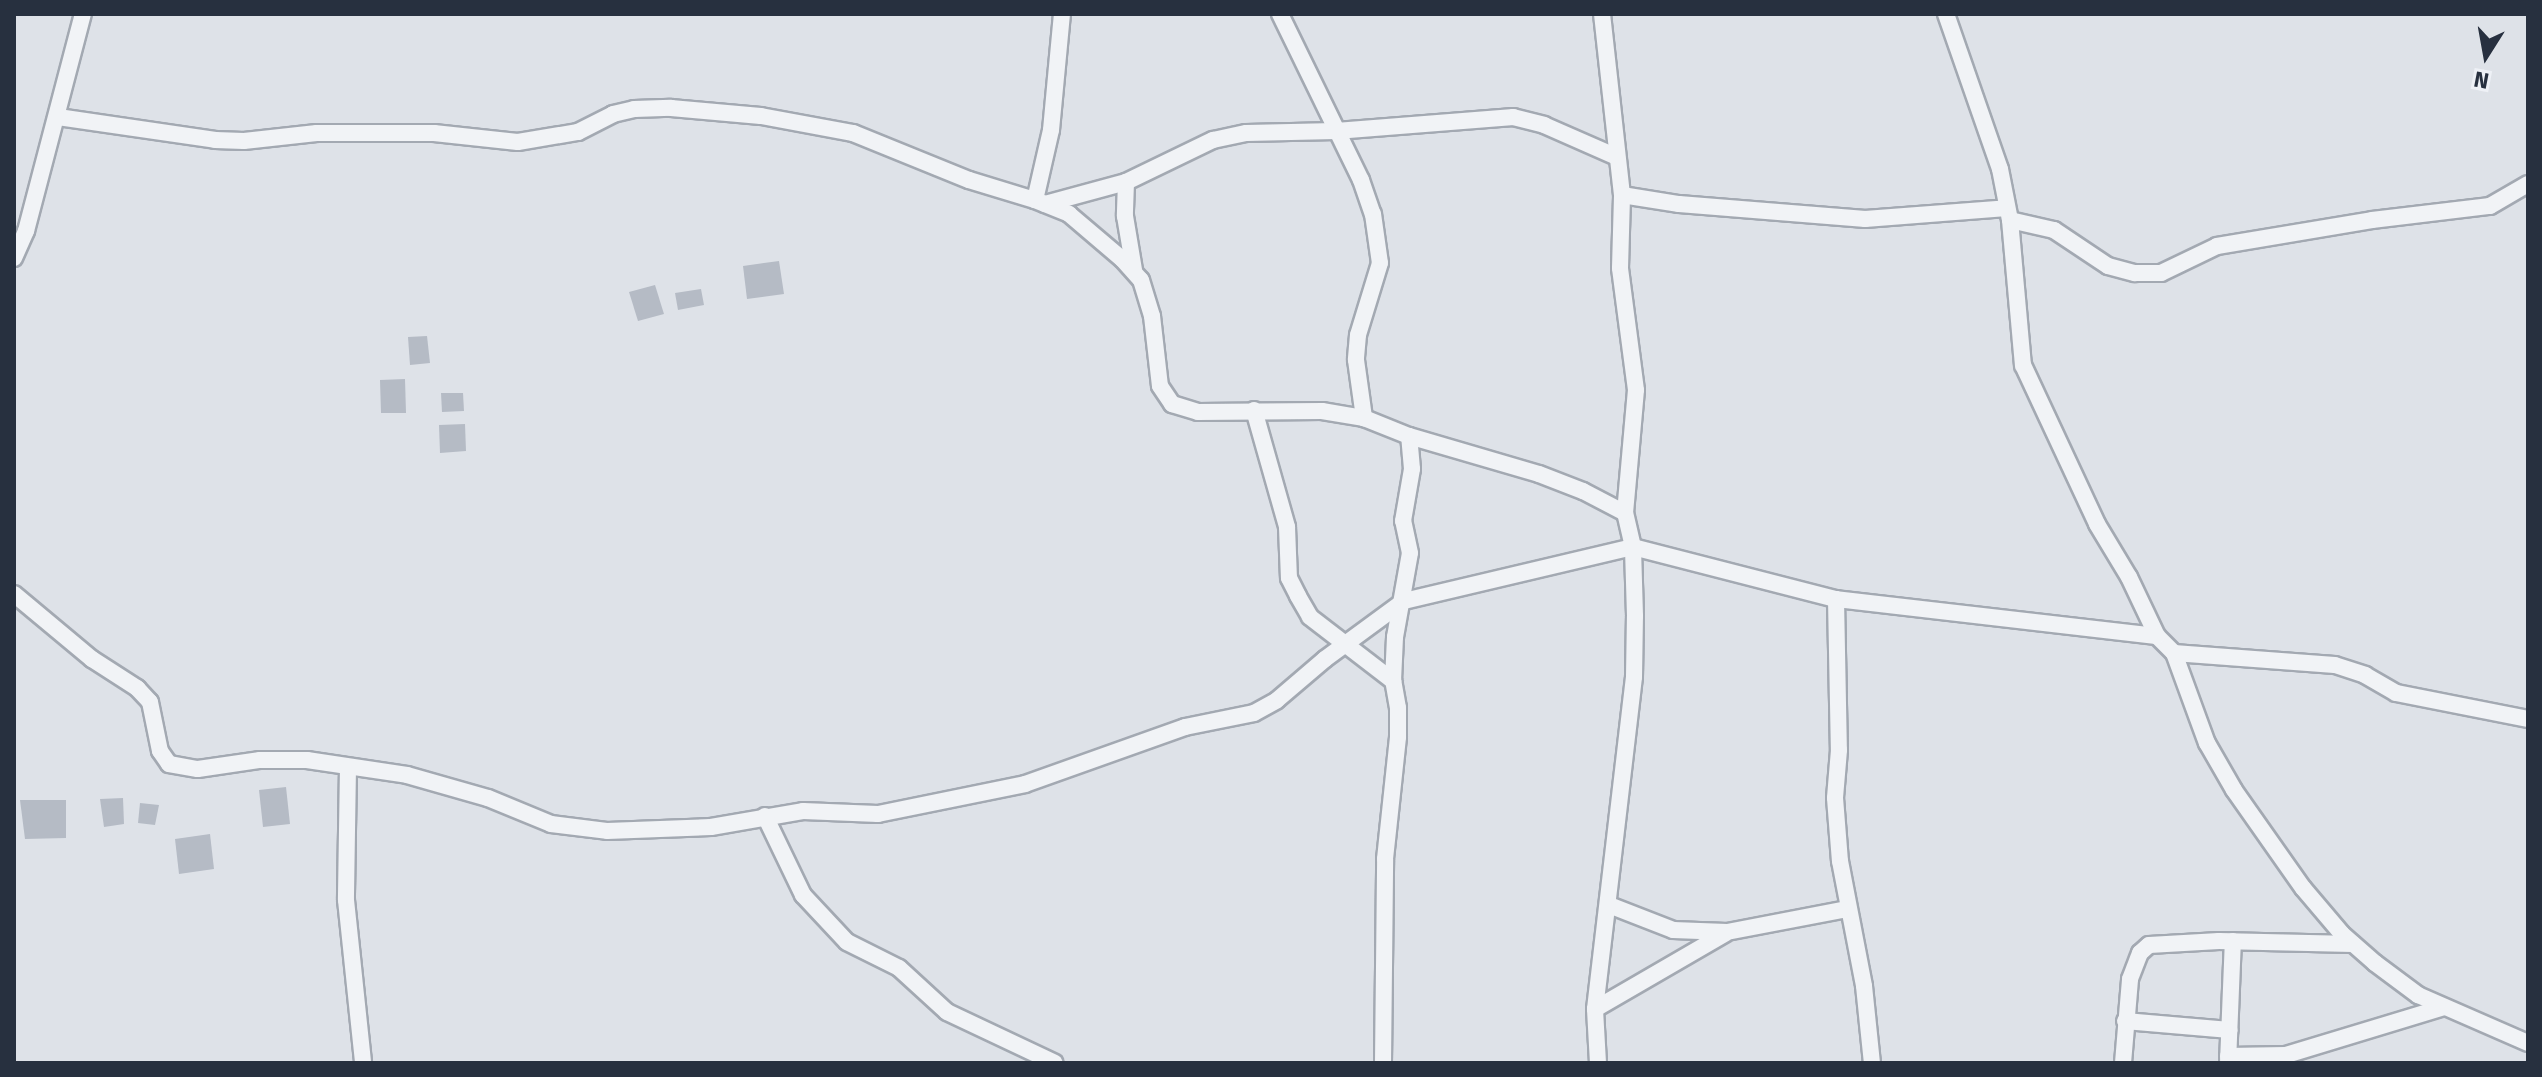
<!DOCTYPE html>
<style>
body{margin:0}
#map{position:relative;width:2542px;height:1077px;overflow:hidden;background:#dee2e8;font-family:"Fira Sans",sans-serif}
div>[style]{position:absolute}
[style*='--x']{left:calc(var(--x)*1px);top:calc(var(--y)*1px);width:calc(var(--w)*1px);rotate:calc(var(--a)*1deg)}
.building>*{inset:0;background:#b5bbc5}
.roads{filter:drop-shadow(2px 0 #a3a9b2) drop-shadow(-2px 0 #a3a9b2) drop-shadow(0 2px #a3a9b2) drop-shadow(0 -2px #a3a9b2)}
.minor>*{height:16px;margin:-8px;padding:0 8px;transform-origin:8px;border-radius:8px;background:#f1f3f6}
span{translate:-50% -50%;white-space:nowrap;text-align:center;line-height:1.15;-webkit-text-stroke:6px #eef1f6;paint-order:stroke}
.frame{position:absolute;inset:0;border:16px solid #27303f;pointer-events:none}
.north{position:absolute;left:2446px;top:16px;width:80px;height:80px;-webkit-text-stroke:6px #eef1f6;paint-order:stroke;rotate:191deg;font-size:22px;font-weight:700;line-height:32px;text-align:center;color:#27303f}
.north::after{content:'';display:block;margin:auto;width:28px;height:36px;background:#27303f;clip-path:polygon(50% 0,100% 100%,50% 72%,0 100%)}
</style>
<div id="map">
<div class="building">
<i style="clip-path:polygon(779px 261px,784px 294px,747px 299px,743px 266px)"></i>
<i style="clip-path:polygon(655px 285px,664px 314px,638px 321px,629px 292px)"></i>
<i style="clip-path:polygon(701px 289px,704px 305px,678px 310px,675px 293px)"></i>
<i style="clip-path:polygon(427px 336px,430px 363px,410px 365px,408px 337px)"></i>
<i style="clip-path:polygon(405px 379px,406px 413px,381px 413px,380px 380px)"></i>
<i style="clip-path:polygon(441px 393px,463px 393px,464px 411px,442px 412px)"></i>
<i style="clip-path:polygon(465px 424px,466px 451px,440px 453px,439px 425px)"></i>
<i style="clip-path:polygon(286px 787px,290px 824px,263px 827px,259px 790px)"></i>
<i style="clip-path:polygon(123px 798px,124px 824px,104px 827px,100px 799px)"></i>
<i style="clip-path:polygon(20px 800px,66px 800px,66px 838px,25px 839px)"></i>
<i style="clip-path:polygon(140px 803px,159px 805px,155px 825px,138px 823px)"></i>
<i style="clip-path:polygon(210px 834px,214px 869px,179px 874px,175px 839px)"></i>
</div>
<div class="roads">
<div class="minor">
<i style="--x:1280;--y:14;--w:185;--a:64"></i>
<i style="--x:1361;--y:180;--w:36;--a:71"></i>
<i style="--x:1373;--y:214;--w:49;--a:81.9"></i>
<i style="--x:1380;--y:263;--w:75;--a:107"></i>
<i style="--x:1358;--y:335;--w:25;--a:95"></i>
<i style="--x:1356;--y:360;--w:59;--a:82.1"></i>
<i style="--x:1946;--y:14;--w:164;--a:70.8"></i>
<i style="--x:2000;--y:169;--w:52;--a:78.9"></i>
<i style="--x:2010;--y:220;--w:146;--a:84.9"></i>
<i style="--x:2023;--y:365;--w:175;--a:65"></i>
<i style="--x:2097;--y:524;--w:62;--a:58.9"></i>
<i style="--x:2129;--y:577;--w:65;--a:64.6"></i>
<i style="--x:2157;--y:636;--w:24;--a:45"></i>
<i style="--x:2174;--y:653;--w:96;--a:69.9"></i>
<i style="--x:2207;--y:743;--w:54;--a:60.1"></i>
<i style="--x:2234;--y:790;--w:120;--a:54.9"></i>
<i style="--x:2303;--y:888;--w:60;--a:49.7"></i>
<i style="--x:2342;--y:934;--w:44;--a:41.3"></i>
<i style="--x:2375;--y:963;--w:54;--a:36.7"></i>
<i style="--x:2418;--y:995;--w:120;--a:23.6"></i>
<i style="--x:58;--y:117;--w:159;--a:8.3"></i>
<i style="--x:215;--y:140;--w:29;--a:2"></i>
<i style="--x:244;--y:141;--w:73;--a:-6.3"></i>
<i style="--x:317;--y:133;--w:117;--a:0"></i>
<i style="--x:434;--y:133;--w:84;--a:6.1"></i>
<i style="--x:518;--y:142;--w:61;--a:-9.5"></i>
<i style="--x:578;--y:132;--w:39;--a:-27"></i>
<i style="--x:613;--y:114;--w:22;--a:-13"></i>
<i style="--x:634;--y:109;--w:37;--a:-2"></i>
<i style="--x:671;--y:108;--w:90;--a:5.1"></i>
<i style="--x:761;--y:116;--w:94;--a:10.5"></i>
<i style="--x:853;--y:133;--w:125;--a:22.1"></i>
<i style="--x:969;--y:180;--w:69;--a:16.9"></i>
<i style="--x:1035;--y:200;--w:37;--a:22"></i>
<i style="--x:1069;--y:214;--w:70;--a:40.3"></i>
<i style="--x:1122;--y:259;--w:28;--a:48"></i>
<i style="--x:1141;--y:280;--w:38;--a:73"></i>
<i style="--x:1152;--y:316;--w:70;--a:83.5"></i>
<i style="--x:1160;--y:386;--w:22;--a:56"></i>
<i style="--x:1172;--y:404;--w:27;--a:17"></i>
<i style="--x:1198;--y:412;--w:124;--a:-0.5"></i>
<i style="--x:1322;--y:411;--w:43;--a:9.5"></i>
<i style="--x:1364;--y:418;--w:48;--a:21.8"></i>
<i style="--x:1409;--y:436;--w:135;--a:16.3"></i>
<i style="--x:1539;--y:474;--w:47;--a:21.1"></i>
<i style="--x:1583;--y:491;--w:47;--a:27.6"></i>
<i style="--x:1126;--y:182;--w:34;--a:92"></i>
<i style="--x:1125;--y:216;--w:55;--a:80.5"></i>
<i style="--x:1622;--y:195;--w:58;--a:9"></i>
<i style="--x:1679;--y:204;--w:187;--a:4.6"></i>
<i style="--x:1865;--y:219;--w:142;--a:-4.4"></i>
<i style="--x:1035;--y:200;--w:72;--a:-77.1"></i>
<i style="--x:1051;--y:130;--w:117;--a:-84.6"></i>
<i style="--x:1045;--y:204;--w:84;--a:-15.2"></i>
<i style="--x:1126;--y:182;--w:97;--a:-25.8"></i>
<i style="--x:1213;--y:140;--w:34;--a:-12"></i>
<i style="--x:1246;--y:133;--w:90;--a:-1.3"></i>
<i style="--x:1336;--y:131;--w:178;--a:-4.5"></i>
<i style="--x:1513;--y:117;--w:32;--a:14"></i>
<i style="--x:1544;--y:125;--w:80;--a:23.7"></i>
<i style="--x:2010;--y:220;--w:45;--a:12.8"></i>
<i style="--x:2054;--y:230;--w:65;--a:33.7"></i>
<i style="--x:2108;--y:266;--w:28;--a:15"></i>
<i style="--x:2135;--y:273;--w:26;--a:0"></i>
<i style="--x:2161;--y:273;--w:62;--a:-25.7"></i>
<i style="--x:2217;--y:246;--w:157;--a:-9.5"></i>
<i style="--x:2372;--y:220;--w:119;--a:-6.8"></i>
<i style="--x:2490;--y:206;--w:44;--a:-30.1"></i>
<i style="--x:14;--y:258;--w:30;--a:-66"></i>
<i style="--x:26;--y:231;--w:224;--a:-75.3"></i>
<i style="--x:1254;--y:410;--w:122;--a:74.2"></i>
<i style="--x:1287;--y:527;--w:51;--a:87.8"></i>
<i style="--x:1289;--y:578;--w:20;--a:63"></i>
<i style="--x:1298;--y:596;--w:24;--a:60"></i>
<i style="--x:1310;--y:617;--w:105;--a:37.6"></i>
<i style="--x:14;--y:594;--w:102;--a:39.8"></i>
<i style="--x:92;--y:659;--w:54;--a:32.8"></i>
<i style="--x:137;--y:688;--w:19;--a:47"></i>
<i style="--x:150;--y:702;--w:50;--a:78.5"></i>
<i style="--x:160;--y:751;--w:16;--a:55"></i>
<i style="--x:169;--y:764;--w:29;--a:10"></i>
<i style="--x:198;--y:769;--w:63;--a:-8.3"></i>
<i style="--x:260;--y:760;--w:47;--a:0"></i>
<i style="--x:307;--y:760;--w:101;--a:8.5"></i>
<i style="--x:407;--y:775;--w:84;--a:15.9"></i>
<i style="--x:488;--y:798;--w:68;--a:22.4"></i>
<i style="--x:551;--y:824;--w:56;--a:7.1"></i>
<i style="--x:607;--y:831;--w:104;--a:-2.2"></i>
<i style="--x:711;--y:827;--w:93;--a:-9.9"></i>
<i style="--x:803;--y:811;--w:75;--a:2.3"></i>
<i style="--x:878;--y:814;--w:150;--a:-11.5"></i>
<i style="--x:1025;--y:784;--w:170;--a:-19.6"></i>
<i style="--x:1185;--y:727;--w:70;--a:-11.5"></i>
<i style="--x:1254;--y:713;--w:26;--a:-29"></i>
<i style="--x:1277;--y:700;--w:63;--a:-40.5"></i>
<i style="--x:1325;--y:659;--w:98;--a:-36.3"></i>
<i style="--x:1404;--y:601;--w:235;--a:-13.3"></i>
<i style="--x:1633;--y:547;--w:210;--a:14.4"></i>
<i style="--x:1836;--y:599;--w:323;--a:6.6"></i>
<i style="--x:1836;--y:599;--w:151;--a:88.9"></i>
<i style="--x:1839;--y:750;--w:48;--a:94.8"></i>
<i style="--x:1835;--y:798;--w:63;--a:85.5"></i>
<i style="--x:1840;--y:861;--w:127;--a:79.1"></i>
<i style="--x:1864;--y:986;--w:77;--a:84.1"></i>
<i style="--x:2174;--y:653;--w:161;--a:4.3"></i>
<i style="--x:2335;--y:665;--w:32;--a:18"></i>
<i style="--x:2365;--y:675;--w:36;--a:30"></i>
<i style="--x:2396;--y:693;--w:135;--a:11.1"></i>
<i style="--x:348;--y:767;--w:133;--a:90.9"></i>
<i style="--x:346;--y:900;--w:164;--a:84"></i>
<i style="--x:765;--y:816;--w:88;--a:64.3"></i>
<i style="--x:803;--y:895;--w:64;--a:46.9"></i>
<i style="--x:847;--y:942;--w:58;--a:26.6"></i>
<i style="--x:899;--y:968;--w:65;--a:42.5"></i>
<i style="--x:947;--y:1012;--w:119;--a:25.3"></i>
<i style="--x:1609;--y:905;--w:69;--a:21.3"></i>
<i style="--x:1673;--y:930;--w:54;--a:2.1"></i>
<i style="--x:1727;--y:932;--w:123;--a:-10.8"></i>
<i style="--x:1595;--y:1009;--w:151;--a:-30.1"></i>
<i style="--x:2125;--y:1021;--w:105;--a:4.9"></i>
<i style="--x:2228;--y:1056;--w:58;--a:-1"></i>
<i style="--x:2286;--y:1055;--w:165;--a:-16.9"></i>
<i style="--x:1383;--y:1063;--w:204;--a:-89.4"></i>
<i style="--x:1385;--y:859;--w:123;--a:-83.9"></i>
<i style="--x:1398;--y:737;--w:29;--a:-90"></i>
<i style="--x:1398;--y:708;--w:27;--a:-100"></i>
<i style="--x:1393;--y:681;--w:44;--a:-87.4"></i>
<i style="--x:1395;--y:637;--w:85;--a:-79.9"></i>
<i style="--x:1410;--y:553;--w:33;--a:-102"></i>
<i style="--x:1403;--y:521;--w:53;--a:-80.2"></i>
<i style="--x:1412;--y:469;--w:33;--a:-95"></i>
<i style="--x:1598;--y:1063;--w:54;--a:-93.2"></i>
<i style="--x:1595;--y:1009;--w:334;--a:-83.3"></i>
<i style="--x:1634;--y:677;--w:61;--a:-89.1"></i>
<i style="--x:1635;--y:616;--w:69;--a:-91.7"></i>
<i style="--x:1633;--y:547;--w:35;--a:-103"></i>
<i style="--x:1625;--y:513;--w:123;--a:-84.9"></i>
<i style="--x:1636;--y:390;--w:123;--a:-97.5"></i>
<i style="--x:1620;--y:268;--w:73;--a:-88.4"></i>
<i style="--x:1622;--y:195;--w:182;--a:-96.3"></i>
<i style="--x:2123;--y:1063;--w:84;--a:-85.2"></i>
<i style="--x:2130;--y:979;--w:28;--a:-69"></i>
<i style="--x:2140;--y:953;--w:12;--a:-42"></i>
<i style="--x:2149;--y:945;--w:70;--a:-3.3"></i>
<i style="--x:2219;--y:941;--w:134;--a:1.3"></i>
<i style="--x:2228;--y:1063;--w:122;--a:-87.7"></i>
</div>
</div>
<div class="frame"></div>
<div class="north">N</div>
</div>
